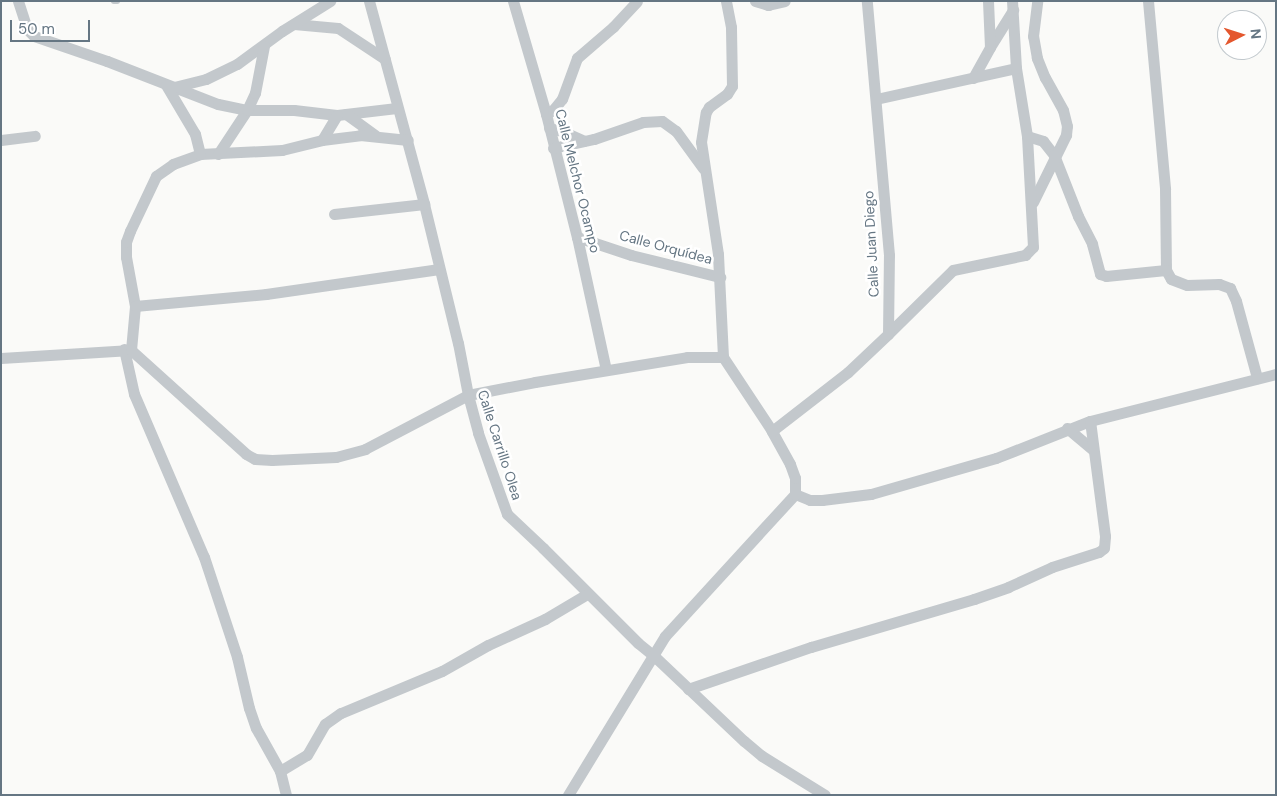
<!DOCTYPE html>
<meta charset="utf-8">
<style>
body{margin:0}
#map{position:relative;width:1277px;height:796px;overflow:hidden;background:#fafaf8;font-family:"DM Sans",sans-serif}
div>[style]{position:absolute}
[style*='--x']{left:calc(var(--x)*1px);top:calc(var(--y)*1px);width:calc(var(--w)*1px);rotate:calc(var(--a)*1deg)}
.lane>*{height:5.5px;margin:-2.75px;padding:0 2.75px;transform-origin:2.75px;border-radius:2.75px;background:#c3c8cc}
.street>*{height:11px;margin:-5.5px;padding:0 5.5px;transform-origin:5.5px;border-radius:5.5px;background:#c3c8cc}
span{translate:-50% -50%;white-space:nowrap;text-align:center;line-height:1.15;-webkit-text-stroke:5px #fff;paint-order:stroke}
.street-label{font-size:14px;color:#657683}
.frame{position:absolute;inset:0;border:2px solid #657683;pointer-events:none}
.north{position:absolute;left:1217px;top:10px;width:50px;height:50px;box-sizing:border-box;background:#fff;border:1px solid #c1c8cd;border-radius:50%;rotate:85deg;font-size:14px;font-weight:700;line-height:20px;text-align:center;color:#657683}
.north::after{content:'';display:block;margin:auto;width:18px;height:22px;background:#e4572e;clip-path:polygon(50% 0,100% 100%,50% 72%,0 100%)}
.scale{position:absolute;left:10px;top:20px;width:80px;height:22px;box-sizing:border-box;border:2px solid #657683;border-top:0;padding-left:6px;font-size:15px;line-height:18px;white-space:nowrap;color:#657683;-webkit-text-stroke:4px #fff;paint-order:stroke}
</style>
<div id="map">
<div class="lane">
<i style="--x:114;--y:1;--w:3;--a:0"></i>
</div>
<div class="street">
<i style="--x:18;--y:1;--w:29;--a:72"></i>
<i style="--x:27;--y:29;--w:10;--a:45"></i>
<i style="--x:34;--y:36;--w:77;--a:18.9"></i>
<i style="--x:107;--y:61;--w:119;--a:21.2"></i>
<i style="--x:218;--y:104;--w:30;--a:12"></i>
<i style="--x:247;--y:110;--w:47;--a:0"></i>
<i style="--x:294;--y:110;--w:43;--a:6.6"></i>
<i style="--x:337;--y:115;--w:60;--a:-6.7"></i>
<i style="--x:369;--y:1;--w:210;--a:74.8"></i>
<i style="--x:424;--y:204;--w:143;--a:76.3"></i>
<i style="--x:458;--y:343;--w:53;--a:79.1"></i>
<i style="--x:468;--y:395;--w:39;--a:75"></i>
<i style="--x:478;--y:433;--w:86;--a:70.3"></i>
<i style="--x:507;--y:514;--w:50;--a:43.4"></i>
<i style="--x:543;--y:548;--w:134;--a:45"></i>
<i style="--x:638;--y:643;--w:19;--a:39"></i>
<i style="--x:653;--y:655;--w:125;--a:43.4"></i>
<i style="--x:744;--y:741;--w:23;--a:40"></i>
<i style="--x:762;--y:756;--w:74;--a:31.8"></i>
<i style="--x:513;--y:1;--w:118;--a:73.7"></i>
<i style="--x:546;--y:114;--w:127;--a:75.9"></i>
<i style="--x:577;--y:237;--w:136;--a:77.7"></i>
<i style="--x:755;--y:1;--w:14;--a:17"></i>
<i style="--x:768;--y:5;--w:17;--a:-13"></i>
<i style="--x:1148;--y:1;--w:189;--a:84.8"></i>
<i style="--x:1165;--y:189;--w:81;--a:89.3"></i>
<i style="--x:1166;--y:270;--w:10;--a:61"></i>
<i style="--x:1171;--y:279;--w:17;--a:21"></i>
<i style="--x:1187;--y:285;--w:32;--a:-2"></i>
<i style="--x:1219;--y:284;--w:12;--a:20"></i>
<i style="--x:1230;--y:288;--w:14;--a:65"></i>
<i style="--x:1236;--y:301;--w:80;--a:74.7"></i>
<i style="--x:294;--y:24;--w:44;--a:5.2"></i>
<i style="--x:338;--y:28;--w:56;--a:33.4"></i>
<i style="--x:990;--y:47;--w:44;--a:-58.1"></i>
<i style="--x:973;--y:78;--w:35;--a:-61"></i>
<i style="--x:990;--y:47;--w:46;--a:-92.5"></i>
<i style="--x:174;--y:87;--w:33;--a:-14"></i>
<i style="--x:206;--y:79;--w:34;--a:-26"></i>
<i style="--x:237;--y:64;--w:56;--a:-36.3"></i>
<i style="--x:282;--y:31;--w:57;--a:-32"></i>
<i style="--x:876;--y:99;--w:143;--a:-12.5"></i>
<i style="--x:346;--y:114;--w:36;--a:36"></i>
<i style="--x:546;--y:114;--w:8;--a:-30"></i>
<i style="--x:553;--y:110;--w:14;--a:-51"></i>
<i style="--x:562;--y:99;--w:44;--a:-69.9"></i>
<i style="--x:577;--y:58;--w:48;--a:-40.7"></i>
<i style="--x:613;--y:27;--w:35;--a:-47"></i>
<i style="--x:549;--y:128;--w:13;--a:13"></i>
<i style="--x:562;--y:131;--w:24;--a:24"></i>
<i style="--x:1027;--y:136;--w:17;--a:17"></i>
<i style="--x:1043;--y:141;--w:18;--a:52"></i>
<i style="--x:1054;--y:155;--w:66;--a:68.5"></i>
<i style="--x:1078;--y:216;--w:31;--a:63"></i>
<i style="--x:1092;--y:244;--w:31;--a:75"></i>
<i style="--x:1100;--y:274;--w:6;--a:18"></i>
<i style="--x:1106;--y:276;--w:60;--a:-5.7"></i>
<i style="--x:1;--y:140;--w:34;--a:-7"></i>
<i style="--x:322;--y:140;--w:29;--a:-59"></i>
<i style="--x:553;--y:148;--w:42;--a:-12.4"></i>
<i style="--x:594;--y:139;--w:52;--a:-19.1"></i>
<i style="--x:643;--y:122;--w:19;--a:-3"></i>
<i style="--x:662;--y:121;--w:17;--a:36"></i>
<i style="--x:676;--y:131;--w:46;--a:53.9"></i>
<i style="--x:200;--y:154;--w:82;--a:-2.8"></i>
<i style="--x:282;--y:150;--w:41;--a:-14"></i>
<i style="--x:322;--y:140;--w:38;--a:-7"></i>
<i style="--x:360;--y:135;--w:48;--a:5.9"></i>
<i style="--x:218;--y:154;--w:53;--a:-56.6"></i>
<i style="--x:247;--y:110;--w:19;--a:-65"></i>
<i style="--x:255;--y:93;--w:48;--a:-79.2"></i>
<i style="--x:1033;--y:202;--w:75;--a:-63.8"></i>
<i style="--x:1066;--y:135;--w:9;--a:-84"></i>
<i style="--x:1067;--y:126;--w:16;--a:-104"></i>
<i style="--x:1063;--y:110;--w:37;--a:-119"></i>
<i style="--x:1045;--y:78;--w:22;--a:-112"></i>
<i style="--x:1037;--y:58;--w:22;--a:-100"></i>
<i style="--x:1033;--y:36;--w:35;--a:-83"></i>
<i style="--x:334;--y:214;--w:91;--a:-6.3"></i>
<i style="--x:577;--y:237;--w:57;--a:18.4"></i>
<i style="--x:631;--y:255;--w:92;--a:13.9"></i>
<i style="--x:135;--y:306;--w:50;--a:-100.4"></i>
<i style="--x:126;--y:257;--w:15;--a:-90"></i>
<i style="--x:126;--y:242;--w:12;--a:-70"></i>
<i style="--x:130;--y:231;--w:61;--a:-64.7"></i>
<i style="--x:156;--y:176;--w:21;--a:-35"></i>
<i style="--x:173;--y:164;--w:29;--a:-20"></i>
<i style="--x:200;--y:154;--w:21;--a:-104"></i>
<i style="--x:195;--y:134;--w:57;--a:-120.6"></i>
<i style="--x:888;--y:334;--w:91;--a:-44.6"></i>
<i style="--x:953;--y:270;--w:74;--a:-11.8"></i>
<i style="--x:1025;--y:255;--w:11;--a:-45"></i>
<i style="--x:1033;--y:247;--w:111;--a:-93.1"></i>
<i style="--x:1027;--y:136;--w:69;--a:-99.2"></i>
<i style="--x:1016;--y:68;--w:67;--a:-93.4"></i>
<i style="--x:124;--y:349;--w:46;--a:77.5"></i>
<i style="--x:134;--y:394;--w:177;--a:66.8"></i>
<i style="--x:204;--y:557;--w:105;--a:71.7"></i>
<i style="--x:237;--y:657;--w:52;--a:76.8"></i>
<i style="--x:249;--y:708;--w:21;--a:71"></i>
<i style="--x:256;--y:728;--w:49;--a:60.8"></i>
<i style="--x:280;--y:771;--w:25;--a:76"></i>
<i style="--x:131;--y:350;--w:44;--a:-84.8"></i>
<i style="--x:135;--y:306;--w:132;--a:-5.2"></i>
<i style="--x:266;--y:294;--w:175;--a:-8.2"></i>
<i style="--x:1;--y:358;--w:130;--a:-3.5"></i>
<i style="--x:131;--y:350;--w:155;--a:42.1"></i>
<i style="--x:246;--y:454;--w:10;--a:29"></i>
<i style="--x:255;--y:459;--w:17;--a:3"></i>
<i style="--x:272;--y:460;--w:64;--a:-2.7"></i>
<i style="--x:336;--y:457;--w:30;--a:-15"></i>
<i style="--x:365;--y:449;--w:116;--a:-27.7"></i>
<i style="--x:468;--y:395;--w:68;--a:-11"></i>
<i style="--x:535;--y:382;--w:154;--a:-9.3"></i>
<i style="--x:687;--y:357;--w:36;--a:0"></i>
<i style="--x:1067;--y:428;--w:33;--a:40"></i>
<i style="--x:772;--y:431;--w:96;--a:-37.8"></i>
<i style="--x:848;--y:372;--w:55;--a:-43.5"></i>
<i style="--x:888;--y:334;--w:79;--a:-89.3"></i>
<i style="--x:889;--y:255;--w:255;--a:-95"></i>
<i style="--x:795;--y:494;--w:16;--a:22"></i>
<i style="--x:810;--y:500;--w:12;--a:0"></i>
<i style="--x:822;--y:500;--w:49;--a:-7"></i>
<i style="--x:871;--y:494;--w:130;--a:-16.1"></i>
<i style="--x:996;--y:458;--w:101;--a:-21.5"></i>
<i style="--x:1090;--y:421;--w:192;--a:-14.2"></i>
<i style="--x:688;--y:689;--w:130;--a:-18.9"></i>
<i style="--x:811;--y:647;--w:170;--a:-16.4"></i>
<i style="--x:974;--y:599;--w:36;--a:-19"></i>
<i style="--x:1008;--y:587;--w:48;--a:-24.4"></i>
<i style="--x:1052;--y:567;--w:49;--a:-17.7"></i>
<i style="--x:1099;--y:552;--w:6;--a:-39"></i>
<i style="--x:1104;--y:548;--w:12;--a:-85"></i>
<i style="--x:1105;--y:536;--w:116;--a:-97.4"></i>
<i style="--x:280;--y:771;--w:31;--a:-31"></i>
<i style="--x:307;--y:755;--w:36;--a:-60"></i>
<i style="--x:325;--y:724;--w:19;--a:-35"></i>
<i style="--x:341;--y:713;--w:109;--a:-22.6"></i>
<i style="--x:442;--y:671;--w:53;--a:-29.5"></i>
<i style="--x:488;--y:645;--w:63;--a:-24.5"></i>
<i style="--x:545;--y:619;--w:49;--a:-30.8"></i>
<i style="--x:568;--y:795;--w:186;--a:-58.6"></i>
<i style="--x:665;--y:636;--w:193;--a:-47.5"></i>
<i style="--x:795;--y:494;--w:16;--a:-90"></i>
<i style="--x:795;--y:478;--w:15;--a:-110"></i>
<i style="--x:790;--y:464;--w:38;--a:-119"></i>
<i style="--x:772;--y:431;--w:89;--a:-123.5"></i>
<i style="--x:723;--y:357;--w:103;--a:-92.8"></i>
<i style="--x:718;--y:254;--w:113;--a:-98.6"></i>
<i style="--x:701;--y:142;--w:30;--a:-81"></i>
<i style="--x:706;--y:112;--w:6;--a:-59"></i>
<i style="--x:709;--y:107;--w:22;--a:-36"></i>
<i style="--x:727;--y:94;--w:9;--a:-58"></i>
<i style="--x:732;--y:86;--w:59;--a:-91"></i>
<i style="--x:731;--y:27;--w:26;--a:-101"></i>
</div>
<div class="street-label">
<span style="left:578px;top:181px;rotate:76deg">Calle Melchor Ocampo</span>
<span style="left:871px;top:244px;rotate:-93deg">Calle Juan Diego</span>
<span style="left:666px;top:247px;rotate:15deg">Calle Orquídea</span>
<span style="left:500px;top:445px;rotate:72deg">Calle Carrillo Olea</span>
</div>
<div class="frame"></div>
<div class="north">N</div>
<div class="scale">50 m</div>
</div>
